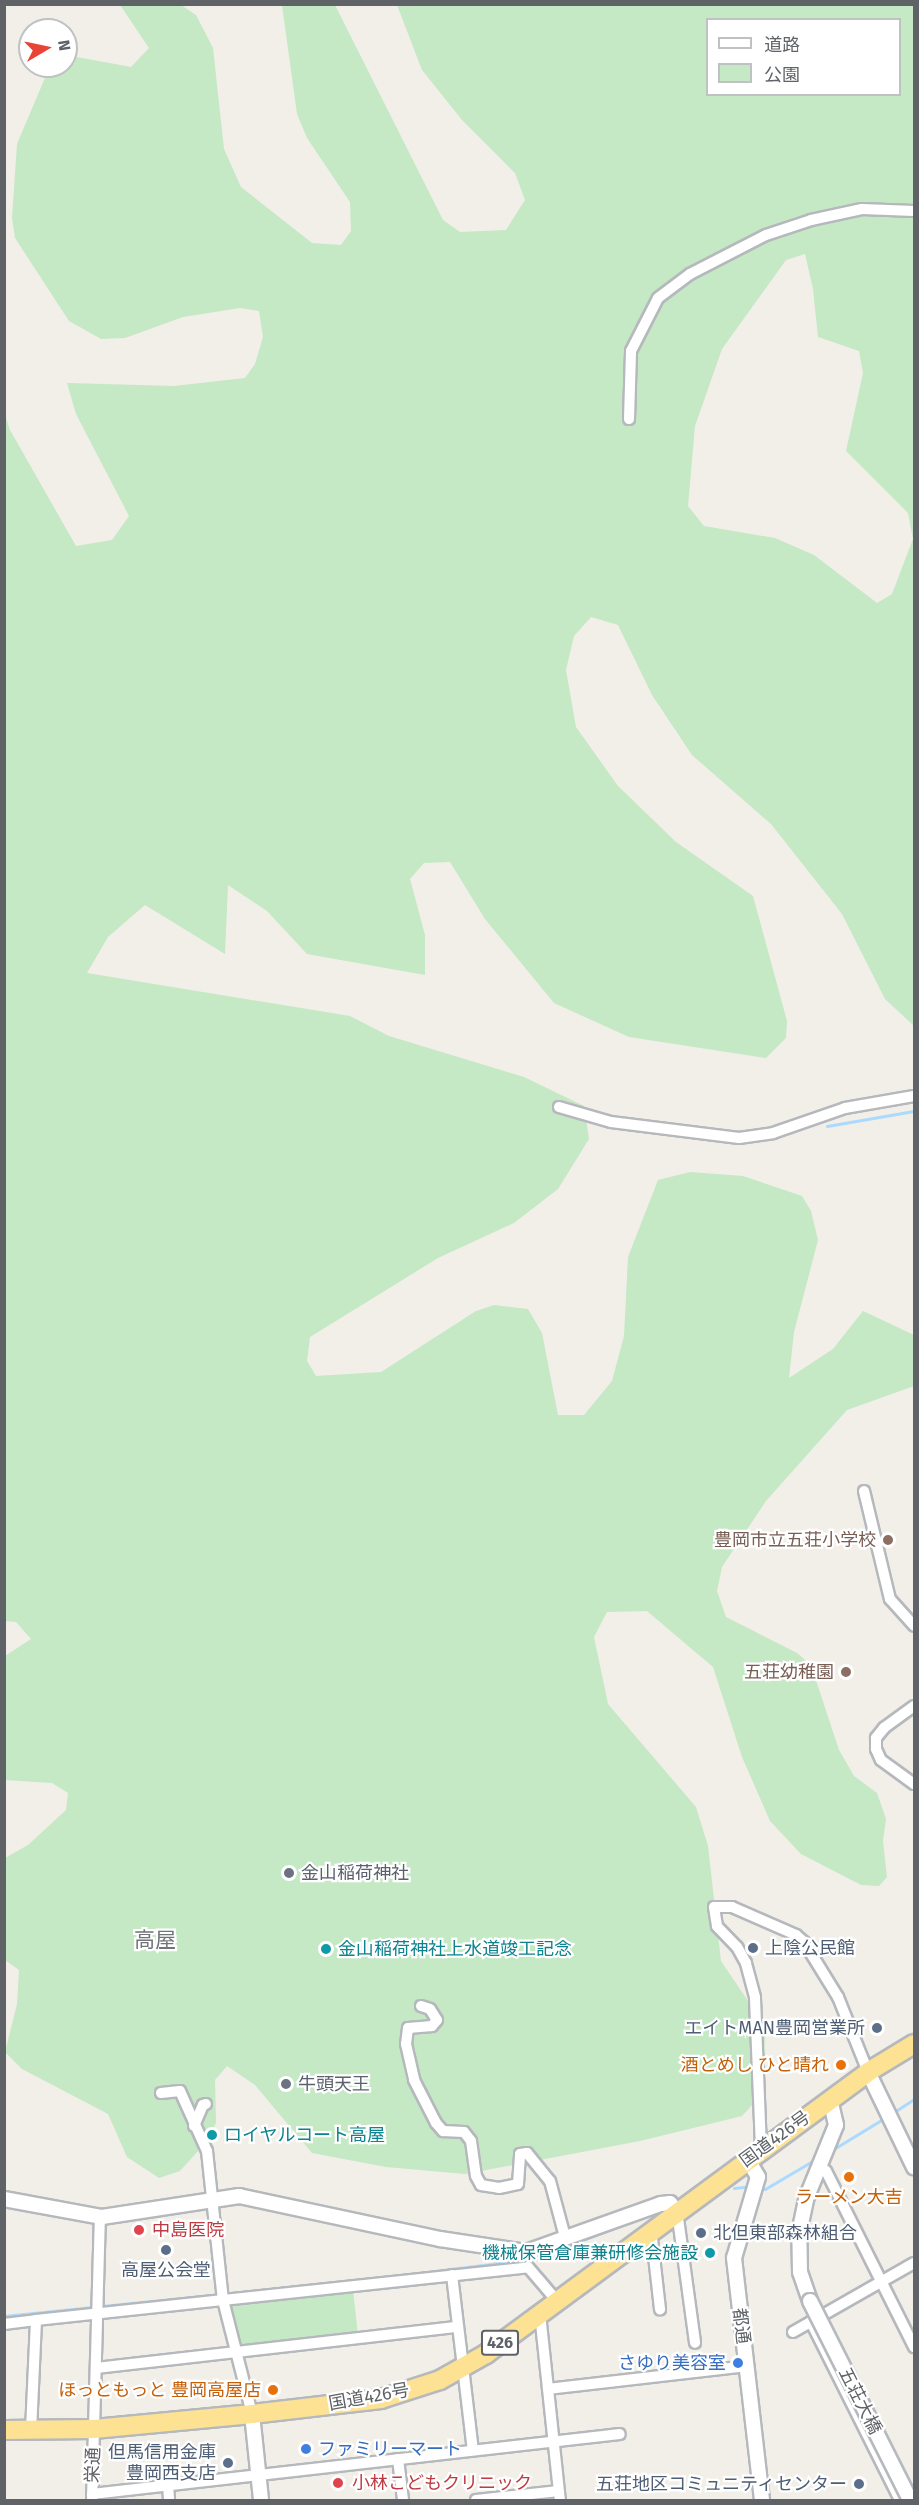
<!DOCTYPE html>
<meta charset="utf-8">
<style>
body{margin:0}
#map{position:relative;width:919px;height:2505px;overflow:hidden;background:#f1efe8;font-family:"Fira Sans","Noto Sans JP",sans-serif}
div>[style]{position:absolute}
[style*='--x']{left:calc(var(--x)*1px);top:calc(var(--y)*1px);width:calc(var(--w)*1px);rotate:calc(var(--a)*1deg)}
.green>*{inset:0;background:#c5e8c5}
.stream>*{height:3px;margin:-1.5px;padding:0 1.5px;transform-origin:1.5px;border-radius:1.5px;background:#aadaff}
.roads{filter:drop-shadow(2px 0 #b5b8bc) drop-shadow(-2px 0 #b5b8bc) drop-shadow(0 2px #b5b8bc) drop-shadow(0 -2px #b5b8bc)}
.street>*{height:10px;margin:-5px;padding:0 5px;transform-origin:5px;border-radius:5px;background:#fff}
.secondary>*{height:14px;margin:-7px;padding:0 7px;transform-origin:7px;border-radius:7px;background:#fff}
.highway>*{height:18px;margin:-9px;padding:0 9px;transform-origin:9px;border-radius:9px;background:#fde293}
.bridges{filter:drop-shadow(2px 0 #b6babf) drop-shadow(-2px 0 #b6babf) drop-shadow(0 2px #b6babf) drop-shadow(0 -2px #b6babf)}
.secondary-bridge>*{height:14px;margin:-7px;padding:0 7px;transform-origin:7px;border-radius:7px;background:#fff}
.dots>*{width:16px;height:16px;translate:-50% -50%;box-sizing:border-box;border:3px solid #fff;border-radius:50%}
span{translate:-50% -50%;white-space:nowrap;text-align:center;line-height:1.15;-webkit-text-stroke:4.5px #fff;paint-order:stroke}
.shield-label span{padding:2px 4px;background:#fff;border:2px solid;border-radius:4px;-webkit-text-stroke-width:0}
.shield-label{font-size:16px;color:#5f6368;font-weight:700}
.education-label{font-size:18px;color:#785e54}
.right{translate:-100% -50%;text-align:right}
.worship-label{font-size:18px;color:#5b616d}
.left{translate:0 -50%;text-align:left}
.service-label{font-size:18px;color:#4e5e75}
.culture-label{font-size:18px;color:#0d838f}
.food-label{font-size:18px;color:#c56008}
.street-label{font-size:18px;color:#5f6368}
.health-label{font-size:18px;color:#be3a42}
.shop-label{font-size:18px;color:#366cbe}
.quarter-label{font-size:21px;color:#70757a}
.frame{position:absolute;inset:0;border:6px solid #5f6368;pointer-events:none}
.legend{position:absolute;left:706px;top:18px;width:195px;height:78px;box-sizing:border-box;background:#fff;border:2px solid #bfc1c3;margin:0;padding:8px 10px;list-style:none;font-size:18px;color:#5f6368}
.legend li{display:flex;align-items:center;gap:12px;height:30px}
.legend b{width:30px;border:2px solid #bfc1c3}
.north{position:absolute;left:18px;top:18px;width:60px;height:60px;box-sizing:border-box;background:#fff;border:2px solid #bfc1c3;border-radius:50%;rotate:81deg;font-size:16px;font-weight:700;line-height:24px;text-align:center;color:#5f6368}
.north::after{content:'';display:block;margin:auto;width:21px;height:27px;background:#ea4335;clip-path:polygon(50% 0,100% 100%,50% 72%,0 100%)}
</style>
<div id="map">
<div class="green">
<i style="clip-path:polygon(evenodd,120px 5px,181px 5px,196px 15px,213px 48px,224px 149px,241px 187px,312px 243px,341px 245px,351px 231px,350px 202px,307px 138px,297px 114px,282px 5px,335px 5px,443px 220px,460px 232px,506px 230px,525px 200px,515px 173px,462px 120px,422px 70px,397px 5px,914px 5px,914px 1026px,885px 999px,842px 914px,771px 824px,692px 755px,652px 695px,618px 625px,591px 617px,574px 636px,566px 670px,576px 727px,618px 786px,676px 842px,753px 896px,787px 1021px,786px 1038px,766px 1058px,629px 1037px,554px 1003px,485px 919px,450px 862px,424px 863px,410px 879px,425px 935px,425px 975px,307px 954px,267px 911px,228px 885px,225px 954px,145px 905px,108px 937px,87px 973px,350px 1016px,389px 1036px,524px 1077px,584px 1106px,589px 1139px,558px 1189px,514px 1223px,438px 1258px,310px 1337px,307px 1361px,316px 1376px,381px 1372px,476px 1311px,494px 1305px,528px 1309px,542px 1333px,558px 1415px,584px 1415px,612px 1381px,624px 1336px,628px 1257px,658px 1180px,690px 1172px,743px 1176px,802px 1196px,811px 1211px,818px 1240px,794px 1332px,789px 1378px,833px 1349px,863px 1311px,914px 1335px,914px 1386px,847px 1410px,766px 1501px,722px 1567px,717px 1591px,726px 1617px,797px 1653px,811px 1665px,839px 1750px,854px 1776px,877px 1793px,886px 1819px,883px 1841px,887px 1877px,879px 1886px,861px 1885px,801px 1854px,770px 1821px,742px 1757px,713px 1667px,647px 1611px,607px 1612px,594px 1637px,608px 1704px,696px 1807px,708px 1846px,721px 1961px,765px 2026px,764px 2092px,742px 2116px,640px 2141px,465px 2174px,386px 2167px,312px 2153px,255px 2085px,227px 2066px,215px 2080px,216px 2123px,207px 2141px,180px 2171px,159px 2178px,127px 2157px,108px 2114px,22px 2069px,5px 2052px,17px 2004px,19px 1970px,5px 1960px,5px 1858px,28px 1845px,66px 1810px,68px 1793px,52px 1783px,4px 1780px,5px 1656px,31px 1639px,16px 1622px,4px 1621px,4px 412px,10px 430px,76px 546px,112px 540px,129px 516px,76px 414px,67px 383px,174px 386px,245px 378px,255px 364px,263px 337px,259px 311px,240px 308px,183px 317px,125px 338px,101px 339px,69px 321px,15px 238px,12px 218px,17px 144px,50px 66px,66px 66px,66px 55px,131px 67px,149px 48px,120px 5px,708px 20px,900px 20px,900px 94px,708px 94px,708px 20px,120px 5px,805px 254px,813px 289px,818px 337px,859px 351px,863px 373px,846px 451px,908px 513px,913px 539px,892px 594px,877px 603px,814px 555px,775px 538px,704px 526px,688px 506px,695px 426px,722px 349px,786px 260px,805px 254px)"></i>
<i style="clip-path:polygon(353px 2290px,358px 2335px,243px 2348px,238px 2345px,227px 2307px,231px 2302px)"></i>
</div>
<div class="stream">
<i style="--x:827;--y:1126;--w:88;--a:-9.8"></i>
<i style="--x:891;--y:2114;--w:27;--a:-33"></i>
<i style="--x:832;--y:2150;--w:63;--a:-31.4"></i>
<i style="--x:759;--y:2187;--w:6;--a:18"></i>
<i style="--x:765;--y:2189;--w:59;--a:-30.5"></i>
<i style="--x:734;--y:2188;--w:18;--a:-6"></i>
<i style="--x:370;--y:2279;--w:165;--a:-7"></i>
<i style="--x:534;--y:2259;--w:102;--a:-21.3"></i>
<i style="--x:4;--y:2316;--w:329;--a:-5.8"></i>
</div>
<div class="roads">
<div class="street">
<i style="--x:629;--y:419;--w:68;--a:-88.3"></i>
<i style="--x:631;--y:351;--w:59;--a:-63"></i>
<i style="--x:658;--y:298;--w:40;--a:-37"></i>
<i style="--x:690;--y:274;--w:85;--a:-27.2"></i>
<i style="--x:766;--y:235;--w:47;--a:-18.4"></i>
<i style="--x:811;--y:220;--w:52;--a:-12.2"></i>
<i style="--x:862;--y:209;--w:52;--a:2.2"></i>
<i style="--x:559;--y:1107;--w:54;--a:16.1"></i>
<i style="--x:611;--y:1122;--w:129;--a:7.1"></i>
<i style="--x:739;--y:1138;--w:34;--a:-8"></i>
<i style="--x:773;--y:1133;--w:76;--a:-19.1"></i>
<i style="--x:845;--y:1108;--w:70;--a:-9.9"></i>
<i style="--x:864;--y:1491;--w:111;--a:76.5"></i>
<i style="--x:890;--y:1599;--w:36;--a:48"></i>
<i style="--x:914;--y:1706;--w:37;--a:144"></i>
<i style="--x:884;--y:1728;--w:13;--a:129"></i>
<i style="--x:876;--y:1738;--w:11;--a:90"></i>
<i style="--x:876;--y:1749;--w:12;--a:66"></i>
<i style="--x:881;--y:1760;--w:41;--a:36"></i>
<i style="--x:421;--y:2006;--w:9;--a:18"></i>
<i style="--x:430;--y:2009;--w:13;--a:58"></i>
<i style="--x:437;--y:2020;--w:8;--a:130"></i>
<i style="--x:432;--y:2026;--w:24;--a:175"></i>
<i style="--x:408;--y:2028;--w:16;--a:97"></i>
<i style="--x:406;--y:2044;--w:37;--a:77"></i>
<i style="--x:414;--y:2080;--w:48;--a:62.9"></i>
<i style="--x:436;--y:2123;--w:11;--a:49"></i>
<i style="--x:443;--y:2131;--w:21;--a:3"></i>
<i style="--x:464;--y:2132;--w:11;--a:52"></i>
<i style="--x:471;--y:2141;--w:35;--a:82"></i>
<i style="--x:476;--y:2176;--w:10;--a:61"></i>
<i style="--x:481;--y:2185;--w:18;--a:9"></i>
<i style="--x:499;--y:2188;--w:19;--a:-12"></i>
<i style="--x:518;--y:2184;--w:30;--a:-86"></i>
<i style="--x:520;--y:2154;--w:7;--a:-8"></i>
<i style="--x:527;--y:2153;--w:36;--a:51"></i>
<i style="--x:550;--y:2181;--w:58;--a:75"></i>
<i style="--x:161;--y:2093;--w:19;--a:-6"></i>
<i style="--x:180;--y:2091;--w:66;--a:65.8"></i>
<i style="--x:207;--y:2151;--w:150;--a:83.9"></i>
<i style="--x:223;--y:2300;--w:118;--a:75.7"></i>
<i style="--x:194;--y:2126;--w:23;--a:-67"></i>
<i style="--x:203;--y:2105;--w:3;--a:-18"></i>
<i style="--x:761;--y:2148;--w:151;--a:-92.3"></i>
<i style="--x:755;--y:1997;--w:35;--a:-105"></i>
<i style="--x:746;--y:1963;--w:18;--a:-119"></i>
<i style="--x:737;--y:1947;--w:29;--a:-134"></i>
<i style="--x:717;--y:1926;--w:19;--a:-99"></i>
<i style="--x:714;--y:1907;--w:18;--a:0"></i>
<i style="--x:732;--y:1907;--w:70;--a:23.6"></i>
<i style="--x:796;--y:1935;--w:11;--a:41"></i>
<i style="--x:804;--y:1942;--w:65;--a:58.3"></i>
<i style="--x:838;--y:1997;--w:81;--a:68.2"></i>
<i style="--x:820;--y:2167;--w:7;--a:34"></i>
<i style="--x:826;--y:2171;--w:197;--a:63.4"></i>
<i style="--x:677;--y:2211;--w:133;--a:82.2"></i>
<i style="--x:651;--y:2230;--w:80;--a:83.5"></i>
<i style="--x:452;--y:2275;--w:176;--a:83.2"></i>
<i style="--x:540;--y:2314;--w:187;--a:83.9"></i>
<i style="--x:811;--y:2322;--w:199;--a:63.4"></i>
<i style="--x:4;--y:2324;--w:32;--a:-7"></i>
<i style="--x:793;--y:2332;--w:139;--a:-29.7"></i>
<i style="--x:96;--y:2368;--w:364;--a:-6.5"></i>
<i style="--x:548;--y:2389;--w:200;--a:-6.6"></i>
<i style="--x:31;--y:2431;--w:111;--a:-87.4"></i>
<i style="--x:36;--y:2320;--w:495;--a:-6.1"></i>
<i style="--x:528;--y:2267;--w:45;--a:49.5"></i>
<i style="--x:398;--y:2459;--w:41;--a:83"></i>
<i style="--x:168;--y:2485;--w:15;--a:86"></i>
<i style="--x:92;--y:2494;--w:531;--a:-6.48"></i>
<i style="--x:92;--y:2500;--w:283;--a:-88.4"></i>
<i style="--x:476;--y:2500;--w:83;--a:-6.2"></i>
</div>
<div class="secondary">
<i style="--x:868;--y:2072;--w:106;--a:64.2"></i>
<i style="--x:747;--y:2158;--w:22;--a:60"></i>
<i style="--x:758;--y:2177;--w:84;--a:106.5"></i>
<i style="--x:734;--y:2258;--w:244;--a:83.4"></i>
<i style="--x:4;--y:2199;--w:100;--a:10.4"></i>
<i style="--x:102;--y:2217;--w:139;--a:-8.7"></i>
<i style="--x:239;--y:2196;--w:206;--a:12.1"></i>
<i style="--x:440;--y:2239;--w:87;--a:8.6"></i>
<i style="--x:526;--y:2252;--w:143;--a:-19.6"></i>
<i style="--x:661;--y:2204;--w:9;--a:-6"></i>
<i style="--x:670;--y:2203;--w:11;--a:49"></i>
<i style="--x:810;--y:2301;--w:31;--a:-109"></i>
<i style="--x:800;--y:2272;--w:39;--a:-91"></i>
<i style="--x:799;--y:2233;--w:35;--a:-78"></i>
<i style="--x:806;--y:2199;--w:80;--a:-67.9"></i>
<i style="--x:836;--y:2125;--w:26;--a:-103"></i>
<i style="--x:252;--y:2414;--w:86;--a:84"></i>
</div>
<div class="highway">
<i style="--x:4;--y:2430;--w:90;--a:-0.6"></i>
<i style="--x:94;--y:2429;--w:159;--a:-5.4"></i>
<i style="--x:252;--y:2414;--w:130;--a:-6.6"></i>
<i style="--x:381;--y:2399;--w:62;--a:-17.9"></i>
<i style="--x:440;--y:2380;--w:53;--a:-29.5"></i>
<i style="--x:486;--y:2354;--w:475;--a:-36.4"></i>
<i style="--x:868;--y:2072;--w:54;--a:-31.3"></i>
</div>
</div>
<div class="bridges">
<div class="secondary-bridge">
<i style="--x:810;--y:2301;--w:223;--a:63.3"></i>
</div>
</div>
<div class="dots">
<i style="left:888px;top:1540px;background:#8d6e63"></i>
<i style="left:846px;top:1672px;background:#8d6e63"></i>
<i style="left:289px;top:1873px;background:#6b7280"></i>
<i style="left:753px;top:1948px;background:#5c6f8a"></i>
<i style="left:326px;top:1949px;background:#0f9aa8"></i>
<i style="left:877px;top:2028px;background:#5c6f8a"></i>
<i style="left:841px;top:2065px;background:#e8710a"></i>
<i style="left:286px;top:2084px;background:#6b7280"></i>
<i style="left:212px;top:2135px;background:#0f9aa8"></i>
<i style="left:849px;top:2177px;background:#e8710a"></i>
<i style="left:139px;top:2230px;background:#e0444e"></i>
<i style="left:701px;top:2233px;background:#5c6f8a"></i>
<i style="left:166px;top:2250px;background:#5c6f8a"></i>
<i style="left:710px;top:2253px;background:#0f9aa8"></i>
<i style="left:738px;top:2363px;background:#3f7fe0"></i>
<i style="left:273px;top:2390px;background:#e8710a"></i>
<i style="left:306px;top:2449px;background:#3f7fe0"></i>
<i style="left:228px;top:2463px;background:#5c6f8a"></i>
<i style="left:338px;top:2483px;background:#e0444e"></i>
<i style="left:859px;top:2484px;background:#5c6f8a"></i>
</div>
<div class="shield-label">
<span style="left:500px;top:2343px">426</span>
</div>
<div class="education-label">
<span class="right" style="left:876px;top:1540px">豊岡市立五荘小学校</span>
<span class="right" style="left:834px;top:1672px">五荘幼稚園</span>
</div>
<div class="worship-label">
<span class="left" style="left:301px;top:1873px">金山稲荷神社</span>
<span class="left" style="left:298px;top:2084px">牛頭天王</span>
</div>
<div class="service-label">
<span class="left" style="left:765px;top:1948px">上陰公民館</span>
<span class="right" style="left:865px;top:2028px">エイトMAN豊岡営業所</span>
<span class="left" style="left:713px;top:2233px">北但東部森林組合</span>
<span style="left:166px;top:2270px">高屋公会堂</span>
<span class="right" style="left:216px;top:2463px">但馬信用金庫<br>豊岡西支店</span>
<span class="right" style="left:847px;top:2484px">五荘地区コミュニティセンター</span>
</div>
<div class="culture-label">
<span class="left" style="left:338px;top:1949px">金山稲荷神社上水道竣工記念</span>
<span class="left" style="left:224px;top:2135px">ロイヤルコート高屋</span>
<span class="right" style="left:698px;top:2253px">機械保管倉庫兼研修会施設</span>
</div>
<div class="food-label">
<span class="right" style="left:829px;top:2065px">酒とめし ひと晴れ</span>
<span style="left:849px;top:2197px">ラーメン大吉</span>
<span class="right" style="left:261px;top:2390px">ほっともっと 豊岡高屋店</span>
</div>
<div class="street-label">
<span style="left:775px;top:2139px;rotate:-36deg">国道426号</span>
<span style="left:741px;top:2326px;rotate:83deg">都通</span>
<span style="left:369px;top:2397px;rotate:-10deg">国道426号</span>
<span style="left:860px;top:2401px;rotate:63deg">五荘大橋</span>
<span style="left:93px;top:2465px;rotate:-88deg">栄通</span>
</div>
<div class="health-label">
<span class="left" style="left:152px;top:2230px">中島医院</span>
<span class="left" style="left:352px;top:2483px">小林こどもクリニック</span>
</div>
<div class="shop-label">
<span class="right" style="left:726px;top:2363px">さゆり美容室</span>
<span class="left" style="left:318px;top:2449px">ファミリーマート</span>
</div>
<div class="quarter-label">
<span style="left:155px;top:1940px">高屋</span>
</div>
<div class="frame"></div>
<ul class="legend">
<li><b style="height:8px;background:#fff"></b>道路</li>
<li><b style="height:16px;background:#c5e8c5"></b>公園</li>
</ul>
<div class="north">N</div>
</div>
